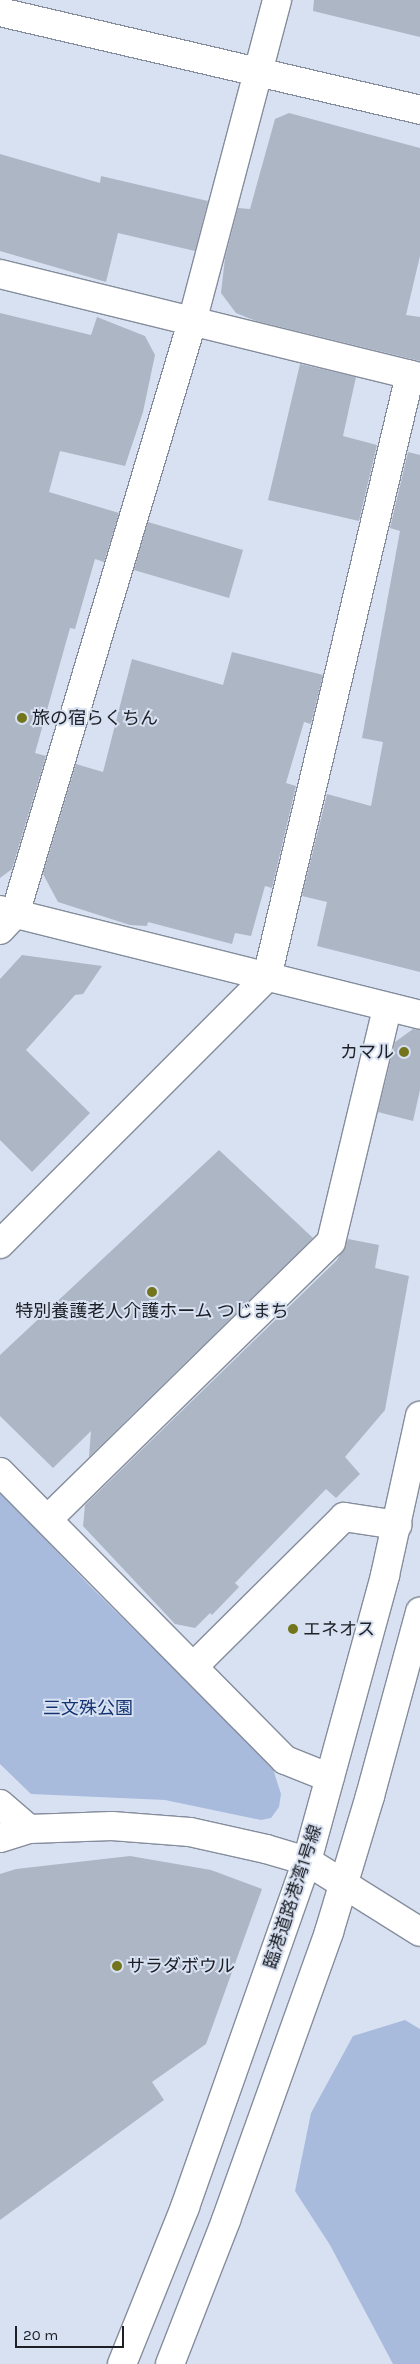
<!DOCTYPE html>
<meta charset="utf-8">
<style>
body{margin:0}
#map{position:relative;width:420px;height:2364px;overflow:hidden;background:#d8e1f1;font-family:Karla,"Noto Sans JP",sans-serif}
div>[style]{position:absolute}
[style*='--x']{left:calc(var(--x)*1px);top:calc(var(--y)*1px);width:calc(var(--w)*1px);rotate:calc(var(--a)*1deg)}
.green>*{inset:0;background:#a8bbdd}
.building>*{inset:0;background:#adb6c5}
.roads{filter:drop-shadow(1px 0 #858d9c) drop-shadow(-1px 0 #858d9c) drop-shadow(0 1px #858d9c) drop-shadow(0 -1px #858d9c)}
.minor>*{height:28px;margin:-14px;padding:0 14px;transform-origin:14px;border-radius:14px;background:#fff}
.tertiary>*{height:28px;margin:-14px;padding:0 14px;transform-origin:14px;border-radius:14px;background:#fff}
.dots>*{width:14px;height:14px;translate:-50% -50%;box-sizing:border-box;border:2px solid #d8e1f1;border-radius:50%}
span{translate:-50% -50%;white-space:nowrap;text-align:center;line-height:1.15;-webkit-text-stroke:4px #d8e1f1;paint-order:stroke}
.poi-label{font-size:18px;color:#1c1f25}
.left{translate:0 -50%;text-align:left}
.right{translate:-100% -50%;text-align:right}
.park-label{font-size:18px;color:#133472}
.street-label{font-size:18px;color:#1c1f25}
.scale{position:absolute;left:15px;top:2326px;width:109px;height:22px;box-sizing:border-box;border:2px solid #1c1f25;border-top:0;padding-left:6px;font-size:15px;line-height:18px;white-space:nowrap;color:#1c1f25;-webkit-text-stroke:4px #d8e1f1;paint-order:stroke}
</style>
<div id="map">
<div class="green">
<i style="clip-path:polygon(0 1492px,90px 1586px,272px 1766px,281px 1794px,279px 1807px,271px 1818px,261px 1820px,165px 1800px,31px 1794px,0 1764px)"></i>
<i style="clip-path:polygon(405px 2020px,420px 2029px,420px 2364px,393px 2364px,330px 2245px,295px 2191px,311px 2113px,353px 2036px)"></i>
</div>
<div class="building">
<i style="clip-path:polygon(314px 0,420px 0,420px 37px,313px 11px)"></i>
<i style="clip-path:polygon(289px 113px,420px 148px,420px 256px,406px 315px,420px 317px,420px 361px,256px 321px,236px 313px,221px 293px,225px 258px,238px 208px,250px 209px,275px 119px)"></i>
<i style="clip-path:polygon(0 154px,100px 183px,101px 176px,208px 201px,195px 251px,118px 233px,106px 282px,0 251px)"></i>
<i style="clip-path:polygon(0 313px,91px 335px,97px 317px,145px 336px,155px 355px,143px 412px,125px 466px,60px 451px,49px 492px,119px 513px,104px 562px,95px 559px,75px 629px,70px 628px,35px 753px,46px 756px,12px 869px,0 878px)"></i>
<i style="clip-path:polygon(300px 364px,356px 377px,343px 436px,377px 445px,359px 521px,268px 500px)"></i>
<i style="clip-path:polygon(408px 452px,420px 455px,420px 972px,317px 946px,327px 902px,302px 896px,327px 794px,371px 806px,383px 742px,362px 738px,400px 531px,390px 528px)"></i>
<i style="clip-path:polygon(148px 522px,243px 550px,229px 598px,134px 570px)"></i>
<i style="clip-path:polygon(232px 652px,323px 675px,311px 724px,304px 722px,286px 783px,296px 786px,272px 888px,265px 886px,251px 936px,235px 933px,232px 944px,148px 922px,147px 926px,130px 925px,58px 902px,43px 874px,76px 764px,103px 772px,132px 659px,223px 685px)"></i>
<i style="clip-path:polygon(22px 955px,102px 966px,83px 994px,75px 995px,26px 1050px,90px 1113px,32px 1172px,0 1140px,0 979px)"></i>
<i style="clip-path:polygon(413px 1029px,420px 1030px,420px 1090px,413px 1121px,378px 1112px,395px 1042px)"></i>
<i style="clip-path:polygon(219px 1150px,313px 1238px,89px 1457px,91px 1431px,53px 1468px,0 1416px,0 1355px)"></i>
<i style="clip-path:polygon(348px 1239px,379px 1245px,375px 1268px,409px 1276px,385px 1410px,345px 1457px,360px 1474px,336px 1498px,326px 1489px,235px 1583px,239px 1587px,212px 1615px,210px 1613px,195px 1628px,175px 1624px,83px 1526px,85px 1505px,337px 1260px)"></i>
<i style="clip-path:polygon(130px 1856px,211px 1870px,262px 1889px,206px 2044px,152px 2082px,164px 2100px,0 2220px,0 1874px,16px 1869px)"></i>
</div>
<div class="roads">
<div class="minor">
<i style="--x:0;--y:12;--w:431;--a:13.1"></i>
<i style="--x:0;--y:274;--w:432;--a:13.8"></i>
<i style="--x:0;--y:910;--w:433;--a:14"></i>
<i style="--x:0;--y:930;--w:22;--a:-47"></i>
<i style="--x:15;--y:914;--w:618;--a:-73.35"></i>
<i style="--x:192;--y:322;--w:333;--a:-75.2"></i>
<i style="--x:0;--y:1244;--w:378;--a:-45"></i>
<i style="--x:267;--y:977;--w:619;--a:-76.64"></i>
<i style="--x:0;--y:1472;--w:405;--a:45.3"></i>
<i style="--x:285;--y:1760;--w:48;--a:21.8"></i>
<i style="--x:48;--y:1519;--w:396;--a:-44.4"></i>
<i style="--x:331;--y:1242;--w:240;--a:-76.5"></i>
<i style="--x:193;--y:1667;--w:213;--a:-44.8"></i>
<i style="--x:344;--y:1517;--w:54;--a:8.6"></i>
<i style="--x:0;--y:1804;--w:38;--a:41"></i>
</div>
<div class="tertiary">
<i style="--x:0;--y:1838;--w:30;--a:-17"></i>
<i style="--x:29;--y:1829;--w:83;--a:-2.1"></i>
<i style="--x:112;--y:1826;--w:78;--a:4.4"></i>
<i style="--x:190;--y:1832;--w:78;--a:12.6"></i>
<i style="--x:266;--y:1849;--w:43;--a:16.3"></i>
<i style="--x:307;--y:1861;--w:133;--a:32.1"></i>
<i style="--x:122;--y:2364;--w:169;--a:-68.1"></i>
<i style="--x:185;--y:2207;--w:367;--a:-70.6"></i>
<i style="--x:307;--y:1861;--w:296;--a:-74.7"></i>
<i style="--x:385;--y:1575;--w:163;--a:-77.6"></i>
<i style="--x:170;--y:2364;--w:155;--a:-68.7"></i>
<i style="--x:226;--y:2220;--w:306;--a:-70.3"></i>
<i style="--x:329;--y:1932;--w:142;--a:-73.2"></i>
<i style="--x:370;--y:1796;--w:191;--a:-74.8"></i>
</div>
</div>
<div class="dots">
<i style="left:22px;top:718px;background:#72751c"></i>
<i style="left:404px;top:1052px;background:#72751c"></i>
<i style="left:152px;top:1292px;background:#72751c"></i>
<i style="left:293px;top:1629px;background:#72751c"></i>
<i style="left:117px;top:1966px;background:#72751c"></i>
</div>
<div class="poi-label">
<span class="left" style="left:32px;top:718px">旅の宿らくちん</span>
<span class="right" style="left:394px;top:1052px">カマル</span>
<span style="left:152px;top:1311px">特別養護老人介護ホーム つじまち</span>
<span class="left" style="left:303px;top:1629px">エネオス</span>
<span class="left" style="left:127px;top:1966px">サラダボウル</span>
</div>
<div class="park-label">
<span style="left:88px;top:1708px">三文殊公園</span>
</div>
<div class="street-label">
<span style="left:293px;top:1897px;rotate:-72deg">臨港道路港湾1号線</span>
</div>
<div class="scale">20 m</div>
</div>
